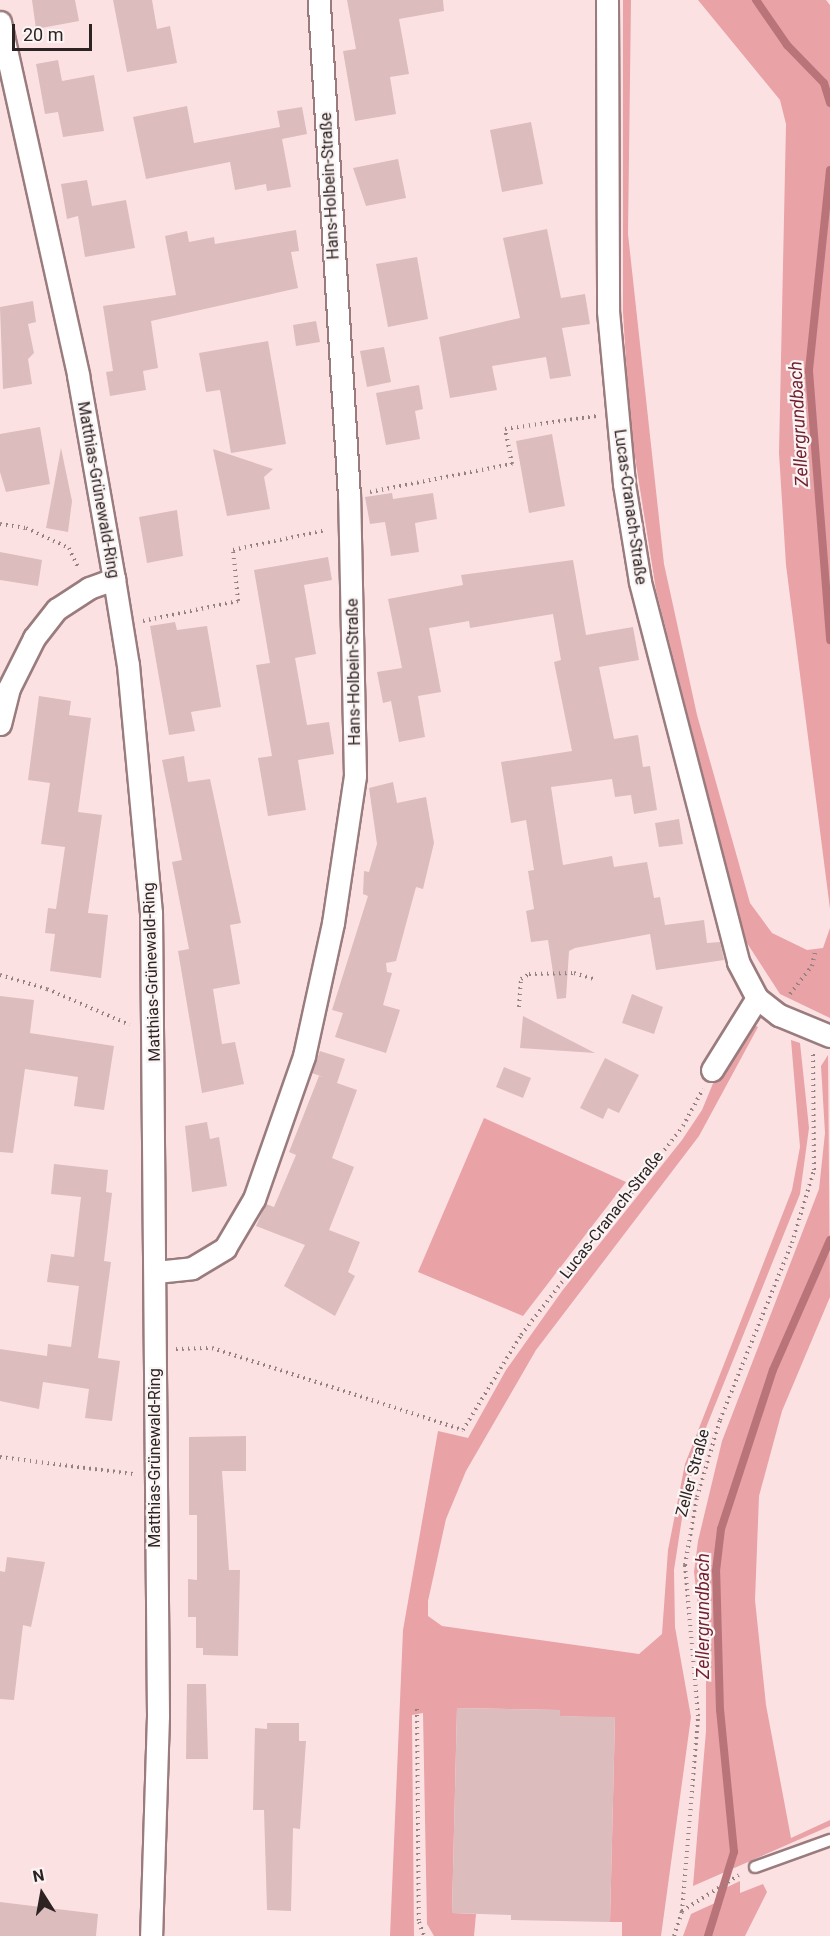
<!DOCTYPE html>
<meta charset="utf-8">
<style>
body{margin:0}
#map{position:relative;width:830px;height:1936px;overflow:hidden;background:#fce1e3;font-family:Roboto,sans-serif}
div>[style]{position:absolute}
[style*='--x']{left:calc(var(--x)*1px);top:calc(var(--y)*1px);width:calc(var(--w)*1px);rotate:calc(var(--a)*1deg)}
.green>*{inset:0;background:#e9a2a6}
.stream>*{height:8px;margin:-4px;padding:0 4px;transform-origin:4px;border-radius:4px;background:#b9747a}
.building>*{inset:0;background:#dcbcbd}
.path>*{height:4px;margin-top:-2px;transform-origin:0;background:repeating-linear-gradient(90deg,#948182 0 1.5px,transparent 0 6px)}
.roads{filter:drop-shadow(2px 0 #9a7c7e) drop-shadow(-2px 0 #9a7c7e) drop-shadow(0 2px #9a7c7e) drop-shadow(0 -2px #9a7c7e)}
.lane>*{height:10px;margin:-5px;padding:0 5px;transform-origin:5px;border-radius:5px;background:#fff}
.street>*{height:21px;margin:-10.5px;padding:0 10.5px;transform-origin:10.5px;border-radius:10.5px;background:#fff}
span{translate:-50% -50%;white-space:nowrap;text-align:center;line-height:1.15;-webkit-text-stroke:4.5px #fbf4f4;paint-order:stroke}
.street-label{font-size:16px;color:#2e2323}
.water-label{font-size:18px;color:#731f2e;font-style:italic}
.north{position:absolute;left:12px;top:1864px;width:60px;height:60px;-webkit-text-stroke:4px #fbf4f4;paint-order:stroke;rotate:349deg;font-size:16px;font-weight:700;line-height:24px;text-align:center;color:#2e2323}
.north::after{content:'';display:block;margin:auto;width:21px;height:27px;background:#2e2323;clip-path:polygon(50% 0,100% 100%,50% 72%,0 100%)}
.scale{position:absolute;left:12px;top:24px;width:80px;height:27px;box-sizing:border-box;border:3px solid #2e2323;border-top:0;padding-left:8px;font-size:18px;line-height:21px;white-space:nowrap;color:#2e2323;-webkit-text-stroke:4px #fbf4f4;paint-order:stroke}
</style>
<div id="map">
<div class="green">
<i style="clip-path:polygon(623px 0,631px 0,628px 234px,664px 564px,697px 715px,750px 903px,772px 933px,807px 950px,823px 948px,830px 928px,830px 1018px,780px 994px,745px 940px,656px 590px,630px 426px,623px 312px)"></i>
<i style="clip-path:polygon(698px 0,826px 0,830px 5px,830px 909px,786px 565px,779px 453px,786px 124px,780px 100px)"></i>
<i style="clip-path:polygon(748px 1022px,758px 1027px,699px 1136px,536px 1350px,466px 1471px,446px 1519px,428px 1601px,428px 1616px,442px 1626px,639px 1654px,662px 1634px,668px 1550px,685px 1464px,792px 1190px,800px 1147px,791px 1040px,800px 1043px,809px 1128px,800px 1194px,703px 1435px,684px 1505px,674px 1570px,675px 1627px,691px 1717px,661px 1936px,622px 1936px,622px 1922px,610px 1922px,615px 1718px,560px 1716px,559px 1710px,457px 1708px,452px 1913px,476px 1914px,474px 1936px,434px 1936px,427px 1924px,423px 1713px,412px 1715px,414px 1936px,390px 1936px,403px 1630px,438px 1431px,468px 1438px,506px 1370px,562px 1291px,682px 1140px,702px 1110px,726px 1052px)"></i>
<i style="clip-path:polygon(828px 1055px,830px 1297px,782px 1411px,759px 1496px,755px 1600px,766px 1705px,791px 1838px,830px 1820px,830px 1826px,693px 1886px,706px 1731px,706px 1672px,694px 1572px,698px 1541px,722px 1441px,819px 1189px,825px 1133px,821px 1066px)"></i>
<i style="clip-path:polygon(484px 1118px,626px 1182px,523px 1316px,418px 1272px)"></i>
<i style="clip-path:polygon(740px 1881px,740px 1893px,763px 1884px,767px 1892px,745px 1936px,683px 1936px,691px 1914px,715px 1903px,717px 1892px)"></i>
</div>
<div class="stream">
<i style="--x:756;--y:0;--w:55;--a:55.4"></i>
<i style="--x:787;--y:45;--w:53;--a:45.8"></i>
<i style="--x:824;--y:83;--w:21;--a:73"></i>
<i style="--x:830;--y:170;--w:202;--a:96"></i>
<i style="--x:809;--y:371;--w:270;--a:85.5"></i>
<i style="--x:708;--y:1936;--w:88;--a:-72.8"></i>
<i style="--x:734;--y:1852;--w:143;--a:-95.6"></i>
<i style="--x:720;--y:1710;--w:139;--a:-91.6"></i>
<i style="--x:716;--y:1571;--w:42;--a:-83.2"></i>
<i style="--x:721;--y:1529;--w:167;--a:-71.9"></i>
<i style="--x:773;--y:1370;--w:142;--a:-66.3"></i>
</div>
<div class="building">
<i style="clip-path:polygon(32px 0,75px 0,79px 21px,36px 29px)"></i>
<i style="clip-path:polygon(113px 0,152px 0,157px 29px,170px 26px,177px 63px,127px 72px)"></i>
<i style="clip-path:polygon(347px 0,443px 0,444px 11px,399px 19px,409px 74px,390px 77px,396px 114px,355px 121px,343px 51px,356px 49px)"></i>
<i style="clip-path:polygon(58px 60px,62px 81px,94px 75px,104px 131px,63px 137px,58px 112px,45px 114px,36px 64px)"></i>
<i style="clip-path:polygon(187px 106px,194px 143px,280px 127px,277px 111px,302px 107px,307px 134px,282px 139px,291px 187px,267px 191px,266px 184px,235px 190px,230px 162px,146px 179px,133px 117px)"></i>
<i style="clip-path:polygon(531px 122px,543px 184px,502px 192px,490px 130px)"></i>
<i style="clip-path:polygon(398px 159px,406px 198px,366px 206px,353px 168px)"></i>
<i style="clip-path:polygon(87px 180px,92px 206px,126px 200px,135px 248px,85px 257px,78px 216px,67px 219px,61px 184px)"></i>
<i style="clip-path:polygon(547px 229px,561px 298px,585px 294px,590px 324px,562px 328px,571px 376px,550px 379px,546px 357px,492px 366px,497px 390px,450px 398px,439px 337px,520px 318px,503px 238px)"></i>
<i style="clip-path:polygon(296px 230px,299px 251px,291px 252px,298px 288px,151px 321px,158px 368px,143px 371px,146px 390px,110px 396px,106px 372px,113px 371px,103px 306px,176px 295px,165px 236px,187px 231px,189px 242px,214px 237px,215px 244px)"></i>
<i style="clip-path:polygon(417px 257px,428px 319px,388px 327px,376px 264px)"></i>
<i style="clip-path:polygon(33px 301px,36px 322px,28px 324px,34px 353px,28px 359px,32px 384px,3px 389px,0 307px)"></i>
<i style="clip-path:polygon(316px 321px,320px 342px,296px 346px,293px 325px)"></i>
<i style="clip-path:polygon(268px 341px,286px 444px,231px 453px,220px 390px,206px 392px,199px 353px)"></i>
<i style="clip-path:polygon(384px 347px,391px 382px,367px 387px,360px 351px)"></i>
<i style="clip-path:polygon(419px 385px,423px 409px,415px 411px,420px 439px,386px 445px,376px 393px)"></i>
<i style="clip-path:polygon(40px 427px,50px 484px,6px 492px,0 472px,0 434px)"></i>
<i style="clip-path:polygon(552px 434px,565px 506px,529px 513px,516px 441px)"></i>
<i style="clip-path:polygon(61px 448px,72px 501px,68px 532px,46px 528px)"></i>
<i style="clip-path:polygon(213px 449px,273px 469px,264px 477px,270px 509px,227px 516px)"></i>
<i style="clip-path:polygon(392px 493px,393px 499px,433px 493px,437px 519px,415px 523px,419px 552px,391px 556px,385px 522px,370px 524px,365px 497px)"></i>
<i style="clip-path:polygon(177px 510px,183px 556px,147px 563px,139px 517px)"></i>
<i style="clip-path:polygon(0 552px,42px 560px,38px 586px,0 580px)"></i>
<i style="clip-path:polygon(328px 557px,332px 580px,304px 585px,316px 654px,295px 658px,307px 725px,329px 722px,334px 754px,298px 760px,306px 810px,268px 816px,258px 758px,272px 756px,256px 665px,270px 663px,254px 570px)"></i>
<i style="clip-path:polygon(573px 560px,586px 635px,633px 627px,639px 660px,599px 667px,614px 739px,638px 735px,643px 767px,650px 766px,657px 810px,634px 814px,631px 795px,615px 797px,612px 779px,551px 787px,563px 865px,612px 856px,614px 867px,647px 862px,654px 898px,660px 897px,665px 925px,704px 920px,707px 943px,720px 942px,724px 960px,656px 970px,650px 934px,575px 948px,569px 951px,566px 998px,557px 999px,548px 940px,531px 942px,526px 911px,534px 909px,528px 871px,534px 870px,526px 820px,511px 823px,501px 762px,572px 751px,554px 662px,561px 660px,553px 614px,470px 628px,469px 621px,429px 628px,441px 692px,418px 696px,425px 737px,399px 742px,391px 701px,383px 703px,377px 672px,402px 668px,388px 599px,463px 585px,461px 575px)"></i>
<i style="clip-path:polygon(175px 622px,177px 630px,207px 626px,221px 707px,191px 712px,195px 731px,169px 735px,150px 626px)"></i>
<i style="clip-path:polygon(39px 696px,71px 701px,69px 715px,91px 718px,78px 812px,102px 815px,88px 913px,108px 915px,101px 978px,50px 971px,55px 934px,45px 933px,48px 908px,56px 909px,65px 847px,41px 844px,50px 783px,28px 780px)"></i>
<i style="clip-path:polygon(184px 756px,188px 782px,210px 779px,241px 923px,230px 925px,240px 984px,213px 989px,222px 1044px,235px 1042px,244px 1084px,202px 1093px,178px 951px,189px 949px,172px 862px,182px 860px,162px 760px)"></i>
<i style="clip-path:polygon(393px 782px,397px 803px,426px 797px,434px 843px,423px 889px,416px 887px,396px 961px,386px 963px,387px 972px,392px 973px,383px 1005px,400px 1010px,386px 1053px,335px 1037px,343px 1013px,332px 1010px,368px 896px,363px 894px,364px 871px,369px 872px,377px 844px,369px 788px)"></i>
<i style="clip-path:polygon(679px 819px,683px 844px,659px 847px,655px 823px)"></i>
<i style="clip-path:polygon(632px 994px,663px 1007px,654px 1034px,622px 1023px)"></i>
<i style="clip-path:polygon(0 996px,34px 1000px,30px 1033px,114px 1046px,104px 1110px,74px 1106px,78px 1077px,25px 1069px,13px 1153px,0 1152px)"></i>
<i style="clip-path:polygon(523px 1016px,595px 1053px,520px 1048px)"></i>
<i style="clip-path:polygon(320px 1051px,345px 1059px,337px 1083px,357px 1090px,332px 1158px,354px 1167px,329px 1230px,360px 1242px,348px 1272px,355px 1276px,335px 1316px,284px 1286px,305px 1245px,256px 1226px,266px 1204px,274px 1207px,296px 1155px,289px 1152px,319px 1076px,323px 1077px,312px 1073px)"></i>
<i style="clip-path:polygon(605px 1058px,639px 1075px,619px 1113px,608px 1108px,603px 1119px,580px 1108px)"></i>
<i style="clip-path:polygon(504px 1067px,531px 1078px,523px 1098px,496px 1087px)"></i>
<i style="clip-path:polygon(207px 1122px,210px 1139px,219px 1137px,227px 1186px,192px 1192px,185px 1126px)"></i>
<i style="clip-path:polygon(54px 1164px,108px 1170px,106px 1192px,112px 1193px,104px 1261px,111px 1262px,98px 1358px,120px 1361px,112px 1421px,85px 1418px,89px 1389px,43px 1382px,39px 1409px,0 1401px,0 1349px,47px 1356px,48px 1344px,71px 1347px,79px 1286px,47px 1282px,51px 1254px,74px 1257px,81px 1197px,51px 1194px)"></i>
<i style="clip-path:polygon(246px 1436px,246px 1471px,222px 1471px,229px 1570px,240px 1570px,238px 1656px,203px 1655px,203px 1648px,196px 1648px,196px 1617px,188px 1617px,188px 1579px,197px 1580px,197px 1515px,189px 1515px,189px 1437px)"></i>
<i style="clip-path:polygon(7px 1557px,45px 1562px,31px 1627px,23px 1625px,14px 1700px,0 1699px,0 1571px,5px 1572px)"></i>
<i style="clip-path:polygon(187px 1684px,206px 1684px,208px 1759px,186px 1759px)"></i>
<i style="clip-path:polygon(457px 1708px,560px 1710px,560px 1716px,615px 1717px,610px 1922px,511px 1920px,511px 1915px,452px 1913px)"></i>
<i style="clip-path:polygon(267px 1723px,299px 1723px,299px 1741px,306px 1741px,300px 1829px,293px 1828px,291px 1911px,267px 1910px,264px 1810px,253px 1810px,255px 1728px,267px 1729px)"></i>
<i style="clip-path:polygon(0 1902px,98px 1914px,96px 1936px,0 1936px)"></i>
</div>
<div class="path">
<i style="--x:370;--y:492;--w:145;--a:-11.2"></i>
<i style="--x:512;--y:464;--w:36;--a:-101"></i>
<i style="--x:505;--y:429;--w:92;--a:-8.1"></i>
<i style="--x:0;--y:524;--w:26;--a:9"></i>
<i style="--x:26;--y:528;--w:47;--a:24.9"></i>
<i style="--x:69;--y:548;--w:23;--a:65"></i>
<i style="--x:143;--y:621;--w:97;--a:-11.9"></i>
<i style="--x:238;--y:601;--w:51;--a:-95.6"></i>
<i style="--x:233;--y:550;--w:95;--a:-12.1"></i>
<i style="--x:0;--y:975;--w:49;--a:16.6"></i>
<i style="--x:47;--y:989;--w:90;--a:23.4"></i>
<i style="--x:790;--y:994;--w:36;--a:-52"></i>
<i style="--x:812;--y:966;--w:14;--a:-78"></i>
<i style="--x:519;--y:1007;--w:28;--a:-86"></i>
<i style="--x:521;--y:979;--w:9;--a:-32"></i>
<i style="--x:529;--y:974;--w:45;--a:-1.3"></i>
<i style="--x:574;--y:973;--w:21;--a:17"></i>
<i style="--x:176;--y:1349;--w:36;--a:-2"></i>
<i style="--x:212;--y:1348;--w:264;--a:18.1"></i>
<i style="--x:463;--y:1430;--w:111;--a:-58.6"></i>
<i style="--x:521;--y:1335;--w:264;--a:-52.2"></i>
<i style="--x:683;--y:1126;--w:42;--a:-61.6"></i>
<i style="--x:0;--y:1457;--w:134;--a:7.3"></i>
<i style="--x:417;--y:1709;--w:213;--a:89.5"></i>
<i style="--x:419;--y:1922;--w:15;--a:70"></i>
<i style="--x:682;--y:1911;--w:67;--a:-32.3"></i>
<i style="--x:674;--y:1936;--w:25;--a:-72"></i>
<i style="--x:682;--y:1912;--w:197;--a:-85.3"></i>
<i style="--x:698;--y:1716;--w:152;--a:-94.9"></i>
<i style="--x:685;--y:1565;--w:69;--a:-80"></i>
<i style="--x:697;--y:1497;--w:80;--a:-73.4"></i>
<i style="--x:720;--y:1420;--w:191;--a:-67.9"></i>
<i style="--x:792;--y:1243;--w:76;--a:-73.2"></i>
<i style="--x:814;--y:1170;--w:117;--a:-90.5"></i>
</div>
<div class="roads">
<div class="lane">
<i style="--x:755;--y:1867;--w:80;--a:-19.8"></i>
</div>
<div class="street">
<i style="--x:607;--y:0;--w:311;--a:89.8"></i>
<i style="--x:608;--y:311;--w:174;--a:84.7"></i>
<i style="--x:624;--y:484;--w:99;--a:80.7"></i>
<i style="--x:640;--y:582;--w:392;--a:75.5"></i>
<i style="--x:738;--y:962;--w:41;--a:62.2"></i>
<i style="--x:757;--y:998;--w:28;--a:38"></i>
<i style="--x:779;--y:1015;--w:55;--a:22.4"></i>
<i style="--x:0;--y:22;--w:362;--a:77.5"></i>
<i style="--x:78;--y:375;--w:207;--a:80"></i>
<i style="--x:114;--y:579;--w:87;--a:80.8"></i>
<i style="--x:128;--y:665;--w:248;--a:84.7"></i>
<i style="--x:151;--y:912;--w:804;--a:89.5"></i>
<i style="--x:158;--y:1716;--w:220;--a:91.8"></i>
<i style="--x:0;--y:724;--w:37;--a:-76"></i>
<i style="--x:9;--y:688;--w:56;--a:-63.4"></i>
<i style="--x:34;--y:638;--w:37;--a:-52"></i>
<i style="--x:57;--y:609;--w:38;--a:-33"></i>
<i style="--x:89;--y:588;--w:27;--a:-20"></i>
<i style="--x:712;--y:1070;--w:85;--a:-58"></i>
<i style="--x:156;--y:1272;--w:36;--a:-6"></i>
<i style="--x:192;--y:1268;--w:39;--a:-31"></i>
<i style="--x:225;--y:1248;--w:57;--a:-59.4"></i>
<i style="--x:254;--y:1199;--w:151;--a:-70.7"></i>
<i style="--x:304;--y:1056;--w:136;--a:-77.7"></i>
<i style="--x:333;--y:923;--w:149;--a:-81.5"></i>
<i style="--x:355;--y:776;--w:280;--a:-91.2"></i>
<i style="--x:349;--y:496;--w:497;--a:-93.5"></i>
</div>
</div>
<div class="street-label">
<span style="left:330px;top:186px;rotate:-93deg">Hans-Holbein-Straße</span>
<span style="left:98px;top:490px;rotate:80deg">Matthias-Grünewald-Ring</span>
<span style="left:630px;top:507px;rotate:82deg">Lucas-Cranach-Straße</span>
<span style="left:354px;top:672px;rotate:-91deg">Hans-Holbein-Straße</span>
<span style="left:152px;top:972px;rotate:-92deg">Matthias-Grünewald-Ring</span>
<span style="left:612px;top:1215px;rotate:-52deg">Lucas-Cranach-Straße</span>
<span style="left:155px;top:1458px;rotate:-90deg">Matthias-Grünewald-Ring</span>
<span style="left:693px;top:1473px;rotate:-75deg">Zeller Straße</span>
</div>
<div class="water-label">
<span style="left:799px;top:424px;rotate:-93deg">Zellergrundbach</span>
<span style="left:703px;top:1616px;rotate:-90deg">Zellergrundbach</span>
</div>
<div class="north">N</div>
<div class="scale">20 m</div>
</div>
